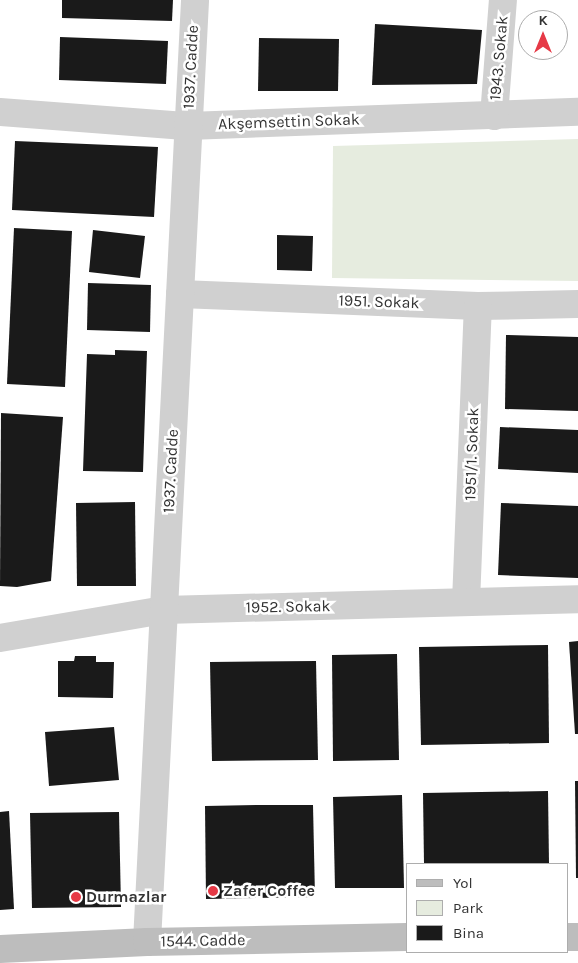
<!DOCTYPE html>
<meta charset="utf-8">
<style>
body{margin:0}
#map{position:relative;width:578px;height:963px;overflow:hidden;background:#fff;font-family:Karla,sans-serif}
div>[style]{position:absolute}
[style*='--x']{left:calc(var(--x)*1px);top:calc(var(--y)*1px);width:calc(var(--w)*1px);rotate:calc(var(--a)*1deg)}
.green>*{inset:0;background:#e6ecdf}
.building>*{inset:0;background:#1a1a1a}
.minor>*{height:28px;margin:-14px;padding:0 14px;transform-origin:14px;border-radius:14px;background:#d0d0d0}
.tertiary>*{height:28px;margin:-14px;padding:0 14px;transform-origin:14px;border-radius:14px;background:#d0d0d0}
.secondary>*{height:28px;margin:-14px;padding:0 14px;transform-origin:14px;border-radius:14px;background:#bdbdbd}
.dots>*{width:14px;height:14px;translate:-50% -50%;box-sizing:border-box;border:2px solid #fff;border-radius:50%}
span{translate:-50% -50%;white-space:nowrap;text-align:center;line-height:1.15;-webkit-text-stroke:5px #fff;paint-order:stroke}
.street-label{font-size:16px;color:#333}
.poi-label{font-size:16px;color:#333;font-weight:700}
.left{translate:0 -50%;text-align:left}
.legend{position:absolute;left:406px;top:863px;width:162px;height:90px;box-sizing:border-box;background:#fff;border:1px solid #adadad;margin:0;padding:6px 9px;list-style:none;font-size:15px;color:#333}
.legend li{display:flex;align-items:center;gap:10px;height:25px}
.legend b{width:25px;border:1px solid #adadad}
.north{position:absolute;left:518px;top:10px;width:50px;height:50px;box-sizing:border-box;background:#fff;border:1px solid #adadad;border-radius:50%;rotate:0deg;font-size:14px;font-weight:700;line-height:20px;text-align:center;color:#333}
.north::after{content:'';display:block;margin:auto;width:18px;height:22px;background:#e63946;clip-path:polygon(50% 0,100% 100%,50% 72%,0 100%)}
</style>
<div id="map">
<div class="green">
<i style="clip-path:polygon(578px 139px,578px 281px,332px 278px,333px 146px)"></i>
</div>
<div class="building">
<i style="clip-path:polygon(62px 0,173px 0,172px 21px,62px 18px)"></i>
<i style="clip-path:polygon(375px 24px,482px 30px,477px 84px,372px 85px)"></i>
<i style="clip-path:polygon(60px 37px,168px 41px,166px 84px,59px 80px)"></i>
<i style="clip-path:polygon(259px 38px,339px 39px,338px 91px,258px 91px)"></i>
<i style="clip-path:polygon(15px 141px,158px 147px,154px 217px,12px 210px)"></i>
<i style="clip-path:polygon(14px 228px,72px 231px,65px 387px,7px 384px)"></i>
<i style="clip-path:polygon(93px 230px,145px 236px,140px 278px,89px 272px)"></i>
<i style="clip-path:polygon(277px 235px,313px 236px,312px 271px,277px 270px)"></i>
<i style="clip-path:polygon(88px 283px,151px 285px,150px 332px,87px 330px)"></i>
<i style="clip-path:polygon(506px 335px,578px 337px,578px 411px,505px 409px)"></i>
<i style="clip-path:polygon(115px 350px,147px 351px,143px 472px,83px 471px,87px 354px,115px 355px)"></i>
<i style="clip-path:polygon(1px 413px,63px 417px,51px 581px,17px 587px,0 586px)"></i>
<i style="clip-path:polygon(500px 427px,578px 430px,578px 473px,498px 469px)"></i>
<i style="clip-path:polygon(135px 502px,136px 586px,77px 586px,76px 503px)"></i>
<i style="clip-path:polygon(501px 503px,578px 506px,578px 578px,498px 575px)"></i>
<i style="clip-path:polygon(578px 641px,578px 734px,575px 734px,569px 642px)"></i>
<i style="clip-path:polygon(548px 645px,549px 743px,421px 745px,419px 647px)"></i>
<i style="clip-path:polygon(397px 654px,399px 760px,333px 761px,332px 655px)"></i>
<i style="clip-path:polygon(75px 656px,96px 656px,96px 662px,114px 662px,113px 698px,58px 697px,58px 661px,74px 661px)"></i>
<i style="clip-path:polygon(316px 661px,318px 760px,212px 761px,210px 662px)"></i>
<i style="clip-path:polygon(114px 727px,119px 780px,49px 786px,45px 732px)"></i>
<i style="clip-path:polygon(575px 781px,578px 781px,578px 878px,576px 878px)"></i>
<i style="clip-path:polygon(548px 791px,549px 864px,424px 864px,423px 793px)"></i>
<i style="clip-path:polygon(402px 795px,404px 888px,335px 888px,333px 797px)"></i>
<i style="clip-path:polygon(256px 805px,313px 805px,315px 897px,206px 899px,205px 806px)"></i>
<i style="clip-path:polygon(9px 811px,14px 909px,0 910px,0 812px)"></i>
<i style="clip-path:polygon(119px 812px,121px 907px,32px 908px,30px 813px)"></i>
</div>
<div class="minor">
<i style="--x:0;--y:112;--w:189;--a:4.3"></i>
<i style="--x:188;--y:126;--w:390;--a:-2.1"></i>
<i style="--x:494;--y:116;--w:116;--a:-85.6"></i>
<i style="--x:180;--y:294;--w:298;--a:2.3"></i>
<i style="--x:478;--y:306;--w:100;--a:-1.1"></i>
<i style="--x:466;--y:602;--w:296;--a:-87.7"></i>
<i style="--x:0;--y:638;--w:166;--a:-9.7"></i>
<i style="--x:164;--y:610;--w:414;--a:-1.5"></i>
</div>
<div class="tertiary">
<i style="--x:147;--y:942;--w:943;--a:-87.08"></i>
</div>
<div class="secondary">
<i style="--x:567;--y:937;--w:11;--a:0"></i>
<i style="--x:0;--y:949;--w:147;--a:-2.7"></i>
<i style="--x:147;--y:942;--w:260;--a:-1.1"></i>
</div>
<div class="dots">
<i style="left:213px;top:891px;background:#e63946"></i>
<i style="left:76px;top:897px;background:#e63946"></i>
</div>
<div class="street-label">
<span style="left:499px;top:58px;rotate:-85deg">1943. Sokak</span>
<span style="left:191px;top:67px;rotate:-87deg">1937. Cadde</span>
<span style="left:289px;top:122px;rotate:-2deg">Akşemsettin Sokak</span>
<span style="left:379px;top:302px;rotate:2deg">1951. Sokak</span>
<span style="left:472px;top:454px;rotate:-88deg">1951/1. Sokak</span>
<span style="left:171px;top:471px;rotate:-87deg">1937. Cadde</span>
<span style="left:288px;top:607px;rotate:-1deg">1952. Sokak</span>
<span style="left:203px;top:941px;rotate:-1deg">1544. Cadde</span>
</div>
<div class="poi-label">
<span class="left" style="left:223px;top:891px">Zafer Coffee</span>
<span class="left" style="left:86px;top:897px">Durmazlar</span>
</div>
<ul class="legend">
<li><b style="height:6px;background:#bdbdbd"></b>Yol</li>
<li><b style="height:14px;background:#e6ecdf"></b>Park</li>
<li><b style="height:14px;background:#1a1a1a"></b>Bina</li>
</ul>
<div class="north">K</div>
</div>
